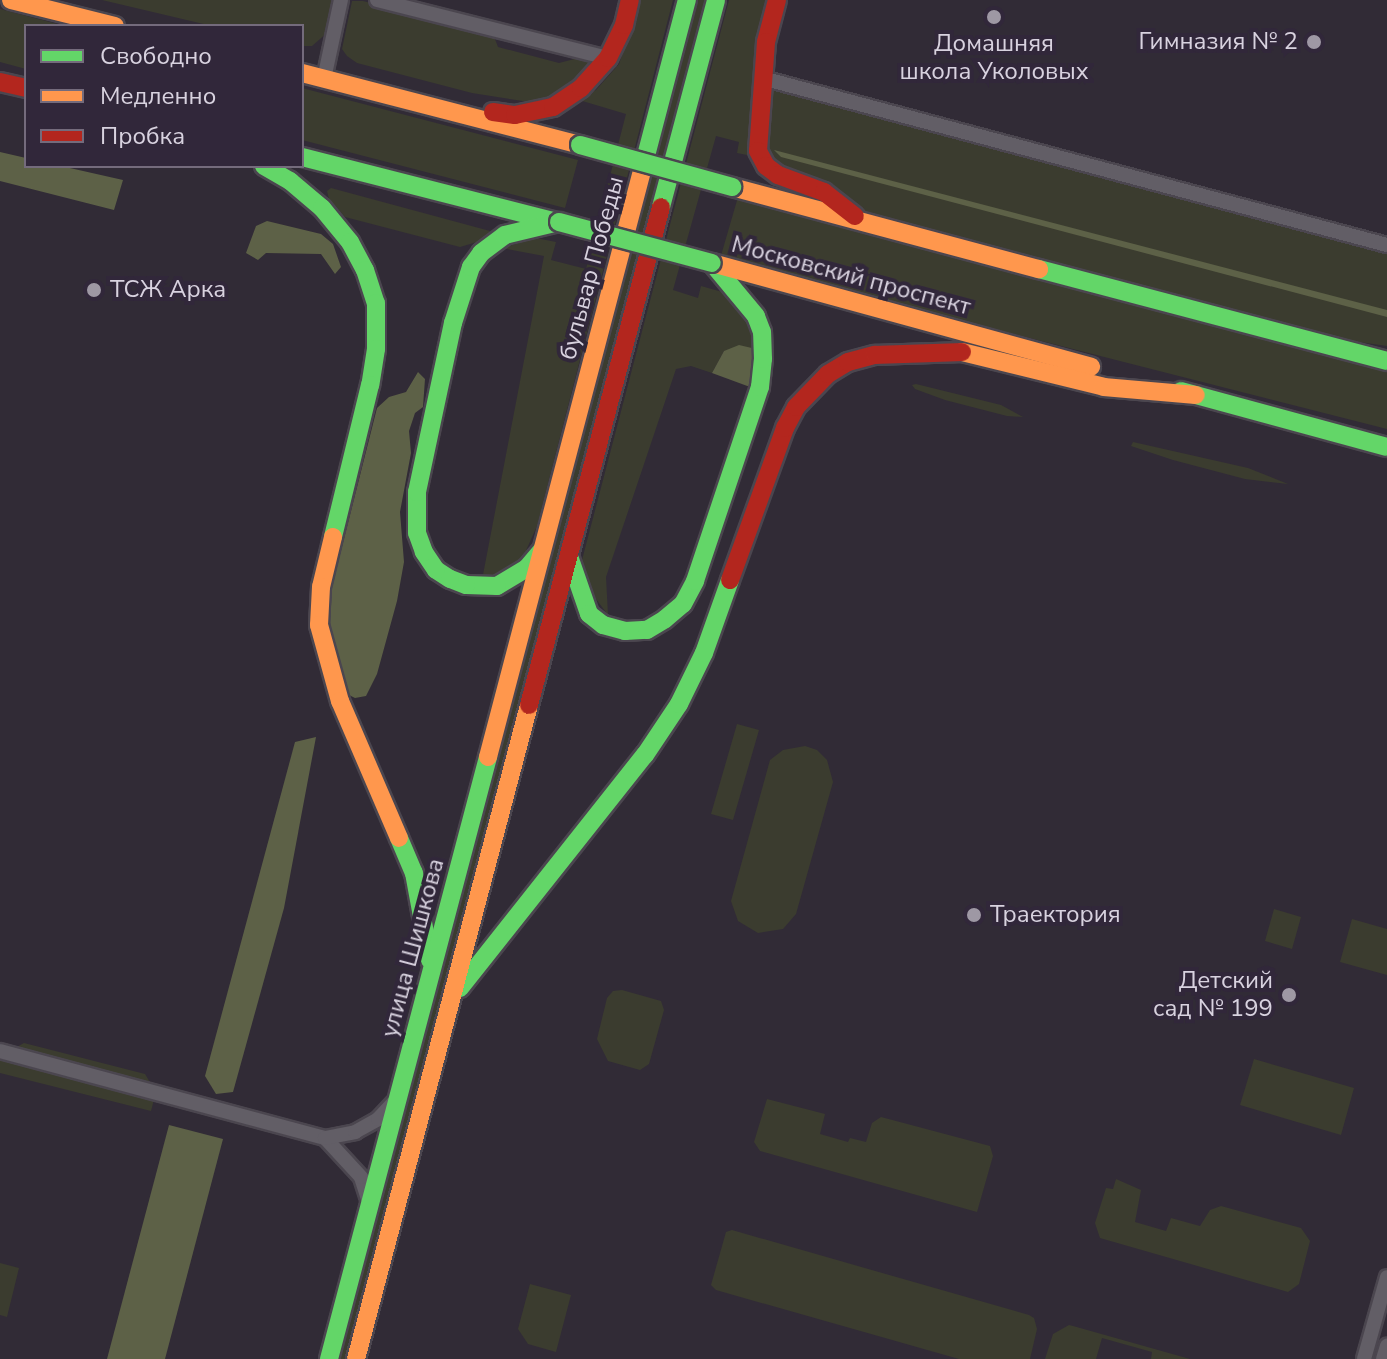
<!DOCTYPE html>
<meta charset="utf-8">
<style>
body{margin:0}
#map{position:relative;width:1387px;height:1359px;overflow:hidden;background:#312b36;font-family:"Nunito Sans",sans-serif}
div>[style]{position:absolute}
[style*='--x']{left:calc(var(--x)*1px);top:calc(var(--y)*1px);width:calc(var(--w)*1px);rotate:calc(var(--a)*1deg)}
.green>*{inset:0;background:#3b3c2f}
.forest>*{inset:0;background:#5d6147}
.roads{filter:drop-shadow(2px 0 #4b464f) drop-shadow(-2px 0 #4b464f) drop-shadow(0 2px #4b464f) drop-shadow(0 -2px #4b464f)}
.street>*{height:14px;margin:-7px;padding:0 7px;transform-origin:7px;border-radius:7px;background:#625e66}
.fast>*{height:18px;margin:-9px;padding:0 9px;transform-origin:9px;border-radius:9px;background:#63d668}
.slow>*{height:18px;margin:-9px;padding:0 9px;transform-origin:9px;border-radius:9px;background:#ff974d}
.jam>*{height:18px;margin:-9px;padding:0 9px;transform-origin:9px;border-radius:9px;background:#b3261e}
.bridges{filter:drop-shadow(2px 0 #4b464f) drop-shadow(-2px 0 #4b464f) drop-shadow(0 2px #4b464f) drop-shadow(0 -2px #4b464f)}
.fast-bridge>*{height:18px;margin:-9px;padding:0 9px;transform-origin:9px;border-radius:9px;background:#63d668}
.dots>*{width:22px;height:22px;translate:-50% -50%;box-sizing:border-box;border:4px solid #31273a;border-radius:50%}
span{translate:-50% -50%;white-space:nowrap;text-align:center;line-height:1.15;-webkit-text-stroke:8px #31273a;paint-order:stroke}
.poi-label{font-size:24px;color:#d8d2df}
.right{translate:-100% -50%;text-align:right}
.left{translate:0 -50%;text-align:left}
.street-label{font-size:24px;color:#d8d2df}
.legend{position:absolute;left:24px;top:24px;width:280px;height:144px;box-sizing:border-box;background:#31273a;border:2px solid #746b7c;margin:0;padding:10px 14px;list-style:none;font-size:24px;color:#d8d2df}
.legend li{display:flex;align-items:center;gap:16px;height:40px}
.legend b{width:40px;border:2px solid #746b7c}
</style>
<div id="map">
<div class="green">
<i style="clip-path:polygon(102px 0,334px 0,328px 32px,312px 46px,302px 46px,302px 26px,212px 26px)"></i>
<i style="clip-path:polygon(641px 0,673px 0,537px 526px,520px 564px,482px 580px,544px 256px,502px 248px,536px 238px,556px 242px,551px 260px,586px 269px,626px 114px,579px 100px,596px 90px,619px 64px)"></i>
<i style="clip-path:polygon(697px 0,707px 0,347px 1359px,337px 1359px)"></i>
<i style="clip-path:polygon(729px 0,766px 0,747px 155px,737px 153px,739px 142px,716px 136px,673px 290px,698px 298px,701px 286px,733px 295px,750px 321px,756px 349px,724px 351px,712px 373px,691px 366px,676px 369px,606px 577px,608px 615px,593px 595px,582px 560px)"></i>
<i style="clip-path:polygon(352px 1px,363px 1px,493px 34px,498px 47px,559px 63px,582px 57px,591px 64px,552px 97px,529px 102px,472px 93px,357px 63px,347px 56px,342px 49px)"></i>
<i style="clip-path:polygon(0 9px,65px 26px,26px 26px,26px 69px,0 62px)"></i>
<i style="clip-path:polygon(762px 78px,1387px 245px,1387px 346px,1345px 340px,865px 224px,778px 175px,757px 135px)"></i>
<i style="clip-path:polygon(302px 88px,578px 160px,565px 208px,302px 140px)"></i>
<i style="clip-path:polygon(331px 188px,490px 231px,487px 239px,460px 247px,345px 217px,329px 199px,327px 191px)"></i>
<i style="clip-path:polygon(738px 197px,1387px 370px,1387px 429px,720px 259px)"></i>
<i style="clip-path:polygon(916px 384px,1001px 405px,1023px 417px,1007px 416px,945px 400px,915px 389px,912px 385px)"></i>
<i style="clip-path:polygon(1133px 442px,1248px 468px,1288px 484px,1245px 479px,1173px 460px,1131px 446px)"></i>
<i style="clip-path:polygon(737px 724px,759px 730px,733px 820px,711px 814px)"></i>
<i style="clip-path:polygon(805px 746px,817px 750px,827px 760px,833px 782px,796px 914px,783px 929px,758px 933px,738px 921px,731px 901px,770px 760px,783px 750px)"></i>
<i style="clip-path:polygon(1274px 909px,1301px 917px,1292px 949px,1265px 941px)"></i>
<i style="clip-path:polygon(1352px 919px,1387px 929px,1387px 975px,1340px 962px)"></i>
<i style="clip-path:polygon(622px 990px,661px 1001px,664px 1010px,649px 1064px,640px 1070px,608px 1061px,597px 1039px,607px 998px,613px 991px)"></i>
<i style="clip-path:polygon(24px 1043px,145px 1074px,156px 1092px,151px 1111px,0 1073px,0 1051px,6px 1053px)"></i>
<i style="clip-path:polygon(1254px 1059px,1354px 1088px,1341px 1135px,1240px 1105px)"></i>
<i style="clip-path:polygon(767px 1099px,825px 1114px,820px 1134px,848px 1142px,850px 1138px,866px 1142px,872px 1123px,881px 1117px,990px 1146px,993px 1156px,977px 1212px,760px 1151px,754px 1142px)"></i>
<i style="clip-path:polygon(1116px 1179px,1141px 1190px,1135px 1222px,1166px 1231px,1171px 1218px,1200px 1226px,1210px 1210px,1221px 1206px,1301px 1228px,1310px 1241px,1299px 1284px,1288px 1292px,1100px 1238px,1095px 1223px,1106px 1188px,1113px 1189px)"></i>
<i style="clip-path:polygon(732px 1230px,1029px 1315px,1034px 1318px,1037px 1329px,1030px 1359px,959px 1359px,716px 1290px,711px 1285px,726px 1232px)"></i>
<i style="clip-path:polygon(0 1263px,19px 1268px,7px 1317px,0 1315px)"></i>
<i style="clip-path:polygon(530px 1284px,571px 1295px,556px 1352px,528px 1344px,518px 1329px)"></i>
<i style="clip-path:polygon(1069px 1325px,1073px 1326px,1190px 1359px,1151px 1359px,1152px 1352px,1102px 1338px,1096px 1359px,1045px 1359px,1053px 1334px)"></i>
</div>
<div class="forest">
<i style="clip-path:polygon(774px 150px,1387px 310px,1387px 317px,781px 157px)"></i>
<i style="clip-path:polygon(0 152px,26px 158px,26px 166px,61px 166px,123px 180px,114px 210px,0 181px)"></i>
<i style="clip-path:polygon(267px 221px,321px 234px,333px 244px,341px 267px,335px 274px,321px 254px,266px 253px,258px 260px,246px 253px,256px 226px)"></i>
<i style="clip-path:polygon(739px 345px,756px 349px,750px 387px,712px 373px,724px 351px)"></i>
<i style="clip-path:polygon(418px 372px,425px 379px,423px 407px,415px 413px,409px 431px,411px 453px,400px 512px,404px 562px,397px 601px,377px 674px,366px 696px,355px 698px,343px 692px,324px 618px,377px 408px,389px 397px,406px 392px)"></i>
<i style="clip-path:polygon(316px 737px,284px 908px,233px 1092px,216px 1094px,205px 1076px,295px 742px)"></i>
<i style="clip-path:polygon(169px 1125px,223px 1139px,165px 1359px,107px 1359px)"></i>
</div>
<div class="roads">
<div class="street">
<i style="--x:377;--y:0;--w:238;--a:14.1"></i>
<i style="--x:762;--y:78;--w:647;--a:14.96"></i>
<i style="--x:324;--y:79;--w:81;--a:-77.9"></i>
<i style="--x:0;--y:1051;--w:336;--a:15"></i>
<i style="--x:368;--y:1199;--w:23;--a:-108"></i>
<i style="--x:361;--y:1177;--w:53;--a:-132.7"></i>
<i style="--x:325;--y:1138;--w:31;--a:-11"></i>
<i style="--x:355;--y:1132;--w:26;--a:-29"></i>
<i style="--x:378;--y:1119;--w:22;--a:-47"></i>
<i style="--x:1364;--y:1359;--w:85;--a:-74.3"></i>
<i style="--x:1383;--y:1359;--w:14;--a:-73"></i>
</div>
<div class="fast">
<i style="--x:302;--y:157;--w:263;--a:14.3"></i>
<i style="--x:264;--y:166;--w:30;--a:30"></i>
<i style="--x:290;--y:181;--w:42;--a:40.2"></i>
<i style="--x:322;--y:208;--w:44;--a:50.5"></i>
<i style="--x:350;--y:242;--w:32;--a:62"></i>
<i style="--x:365;--y:270;--w:35;--a:72"></i>
<i style="--x:376;--y:303;--w:46;--a:90"></i>
<i style="--x:376;--y:349;--w:36;--a:99"></i>
<i style="--x:370;--y:385;--w:156;--a:103.7"></i>
<i style="--x:642;--y:171;--w:177;--a:-75.3"></i>
<i style="--x:661;--y:207;--w:214;--a:-75.1"></i>
<i style="--x:1039;--y:269;--w:360;--a:14.8"></i>
<i style="--x:1181;--y:391;--w:213;--a:15.2"></i>
<i style="--x:542;--y:550;--w:23;--a:130"></i>
<i style="--x:527;--y:568;--w:35;--a:149"></i>
<i style="--x:497;--y:586;--w:31;--a:-178"></i>
<i style="--x:466;--y:585;--w:17;--a:-159"></i>
<i style="--x:450;--y:579;--w:17;--a:-147"></i>
<i style="--x:436;--y:570;--w:22;--a:-124"></i>
<i style="--x:424;--y:552;--w:20;--a:-110"></i>
<i style="--x:417;--y:533;--w:41;--a:-90"></i>
<i style="--x:417;--y:492;--w:173;--a:-78"></i>
<i style="--x:453;--y:323;--w:59;--a:-72.2"></i>
<i style="--x:471;--y:267;--w:17;--a:-54"></i>
<i style="--x:481;--y:253;--w:30;--a:-37"></i>
<i style="--x:505;--y:235;--w:56;--a:-13.5"></i>
<i style="--x:570;--y:559;--w:58;--a:70.9"></i>
<i style="--x:589;--y:614;--w:18;--a:38"></i>
<i style="--x:603;--y:625;--w:23;--a:15"></i>
<i style="--x:625;--y:631;--w:22;--a:-3"></i>
<i style="--x:647;--y:630;--w:21;--a:-31"></i>
<i style="--x:665;--y:619;--w:23;--a:-40"></i>
<i style="--x:683;--y:604;--w:26;--a:-62"></i>
<i style="--x:695;--y:581;--w:205;--a:-71.5"></i>
<i style="--x:760;--y:387;--w:28;--a:-84"></i>
<i style="--x:763;--y:359;--w:27;--a:-92"></i>
<i style="--x:762;--y:332;--w:17;--a:-111"></i>
<i style="--x:756;--y:316;--w:69;--a:-129.7"></i>
<i style="--x:399;--y:838;--w:38;--a:67"></i>
<i style="--x:414;--y:873;--w:88;--a:79.6"></i>
<i style="--x:460;--y:988;--w:298;--a:-51.6"></i>
<i style="--x:645;--y:755;--w:61;--a:-56.3"></i>
<i style="--x:679;--y:704;--w:57;--a:-63.9"></i>
<i style="--x:704;--y:653;--w:77;--a:-70.4"></i>
<i style="--x:329;--y:1359;--w:623;--a:-75.2"></i>
</div>
<div class="slow">
<i style="--x:11;--y:0;--w:107;--a:14"></i>
<i style="--x:302;--y:73;--w:287;--a:14.5"></i>
<i style="--x:732;--y:187;--w:318;--a:15"></i>
<i style="--x:712;--y:263;--w:393;--a:15.3"></i>
<i style="--x:962;--y:352;--w:146;--a:13.8"></i>
<i style="--x:1104;--y:387;--w:92;--a:5"></i>
<i style="--x:333;--y:537;--w:51;--a:103.5"></i>
<i style="--x:321;--y:587;--w:38;--a:93"></i>
<i style="--x:319;--y:625;--w:79;--a:74.6"></i>
<i style="--x:340;--y:701;--w:149;--a:66.7"></i>
<i style="--x:488;--y:757;--w:606;--a:-75.28"></i>
<i style="--x:356;--y:1359;--w:676;--a:-75.18"></i>
</div>
<div class="jam">
<i style="--x:777;--y:0;--w:43;--a:104.7"></i>
<i style="--x:766;--y:42;--w:109;--a:94.2"></i>
<i style="--x:758;--y:151;--w:17;--a:62"></i>
<i style="--x:766;--y:166;--w:15;--a:37"></i>
<i style="--x:778;--y:175;--w:49;--a:20.3"></i>
<i style="--x:824;--y:192;--w:39;--a:38"></i>
<i style="--x:0;--y:82;--w:27;--a:13"></i>
<i style="--x:493;--y:112;--w:22;--a:8"></i>
<i style="--x:515;--y:115;--w:39;--a:-12"></i>
<i style="--x:553;--y:107;--w:34;--a:-34"></i>
<i style="--x:581;--y:88;--w:40;--a:-48"></i>
<i style="--x:608;--y:58;--w:37;--a:-64"></i>
<i style="--x:624;--y:25;--w:26;--a:-77"></i>
<i style="--x:730;--y:580;--w:162;--a:-70.1"></i>
<i style="--x:785;--y:428;--w:24;--a:-62"></i>
<i style="--x:796;--y:407;--w:46;--a:-45.9"></i>
<i style="--x:828;--y:374;--w:23;--a:-31"></i>
<i style="--x:848;--y:362;--w:28;--a:-15"></i>
<i style="--x:875;--y:355;--w:87;--a:-2"></i>
<i style="--x:529;--y:705;--w:515;--a:-75.15"></i>
</div>
</div>
<div class="bridges">
<div class="fast-bridge">
<i style="--x:580;--y:145;--w:158;--a:15.4"></i>
<i style="--x:559;--y:222;--w:158;--a:15"></i>
</div>
</div>
<div class="dots">
<i style="left:994px;top:17px;background:#9e98a4"></i>
<i style="left:1314px;top:42px;background:#9e98a4"></i>
<i style="left:94px;top:290px;background:#9e98a4"></i>
<i style="left:974px;top:915px;background:#9e98a4"></i>
<i style="left:1289px;top:995px;background:#9e98a4"></i>
</div>
<div class="poi-label">
<span class="right" style="left:1298px;top:42px">Гимназия № 2</span>
<span style="left:994px;top:58px">Домашняя<br>школа Уколовых</span>
<span class="left" style="left:110px;top:290px">ТСЖ Арка</span>
<span class="left" style="left:990px;top:915px">Траектория</span>
<span class="right" style="left:1273px;top:995px">Детский<br>сад № 199</span>
</div>
<div class="street-label">
<span style="left:592px;top:268px;rotate:-75deg">бульвар Победы</span>
<span style="left:851px;top:276px;rotate:15deg">Московский проспект</span>
<span style="left:413px;top:948px;rotate:-75deg">улица Шишкова</span>
</div>
<ul class="legend">
<li><b style="height:10px;background:#63d668"></b>Свободно</li>
<li><b style="height:10px;background:#ff974d"></b>Медленно</li>
<li><b style="height:10px;background:#b3261e"></b>Пробка</li>
</ul>
</div>
